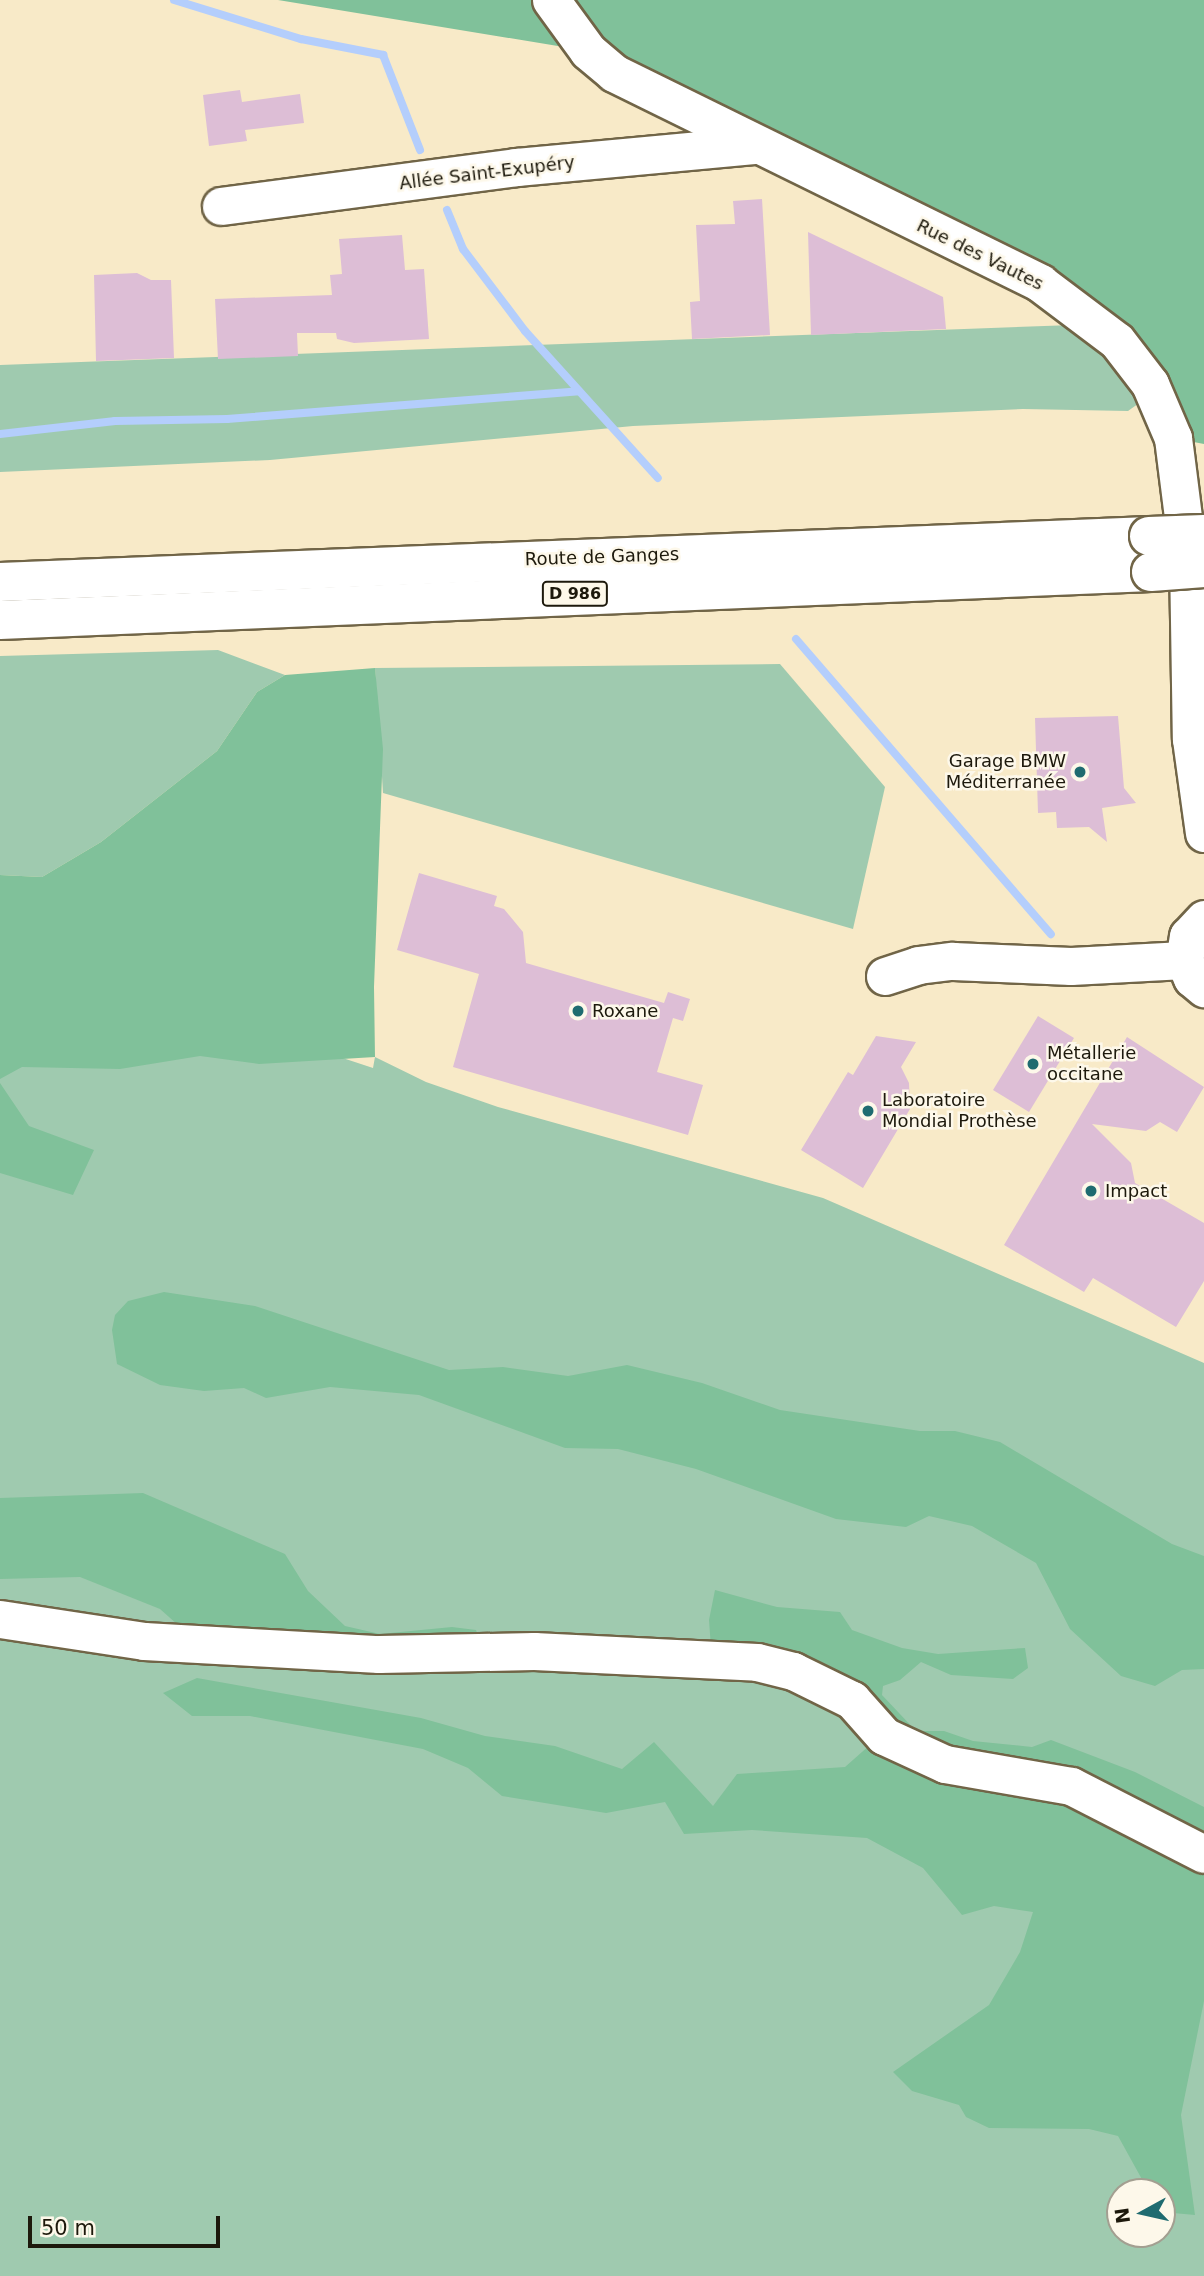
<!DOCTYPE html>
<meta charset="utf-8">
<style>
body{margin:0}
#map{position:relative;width:1204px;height:2276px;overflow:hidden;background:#f8eac8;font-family:"DejaVu Sans",sans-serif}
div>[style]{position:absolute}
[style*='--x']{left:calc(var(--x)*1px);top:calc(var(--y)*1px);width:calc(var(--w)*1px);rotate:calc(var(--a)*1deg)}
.green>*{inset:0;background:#9fcaaf}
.forest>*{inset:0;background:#80c19a}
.stream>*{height:8px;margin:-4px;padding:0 4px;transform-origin:4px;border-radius:4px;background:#b4cefc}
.building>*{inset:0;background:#ddbed6}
.roads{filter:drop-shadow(2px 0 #716547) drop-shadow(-2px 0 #716547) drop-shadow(0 2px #716547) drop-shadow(0 -2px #716547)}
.minor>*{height:37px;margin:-18.5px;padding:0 18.5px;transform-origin:18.5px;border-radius:18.5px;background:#fff}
.major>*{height:38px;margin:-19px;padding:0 19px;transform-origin:19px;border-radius:19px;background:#fff}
.bridges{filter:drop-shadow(2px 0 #716547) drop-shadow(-2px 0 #716547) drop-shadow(0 2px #716547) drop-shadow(0 -2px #716547)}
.major-bridge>*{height:38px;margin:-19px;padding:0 19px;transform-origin:19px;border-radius:19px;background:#fff}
.dots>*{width:19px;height:19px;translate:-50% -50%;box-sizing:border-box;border:4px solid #fdf8ea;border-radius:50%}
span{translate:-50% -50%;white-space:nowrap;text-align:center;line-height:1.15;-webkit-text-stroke:5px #fdf8ea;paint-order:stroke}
.shield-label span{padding:2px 5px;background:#fdf8ea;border:2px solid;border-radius:5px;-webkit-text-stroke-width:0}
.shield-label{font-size:16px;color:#1d190c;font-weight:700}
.street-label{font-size:18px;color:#1d190c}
.poi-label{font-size:18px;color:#1d190c}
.right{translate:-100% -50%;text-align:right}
.left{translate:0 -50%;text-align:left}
.north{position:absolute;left:1106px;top:2178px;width:70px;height:70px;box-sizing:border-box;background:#fdf8ea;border:2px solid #a39f91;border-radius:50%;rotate:262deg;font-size:19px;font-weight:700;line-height:28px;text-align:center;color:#1d190c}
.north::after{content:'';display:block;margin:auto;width:24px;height:32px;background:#1f6b70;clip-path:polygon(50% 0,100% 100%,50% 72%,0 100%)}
.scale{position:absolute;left:28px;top:2216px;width:192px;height:32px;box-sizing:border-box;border:4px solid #1d190c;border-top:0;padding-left:9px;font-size:21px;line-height:24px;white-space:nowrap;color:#1d190c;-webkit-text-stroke:5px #fdf8ea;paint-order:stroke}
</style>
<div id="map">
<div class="green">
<i style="clip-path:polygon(1073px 325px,1108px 352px,1142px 401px,1128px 411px,1023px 409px,633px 426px,270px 460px,0 472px,0 365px)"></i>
<i style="clip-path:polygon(218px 650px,285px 675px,257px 692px,217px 751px,101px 842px,42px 877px,0 875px,0 656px)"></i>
<i style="clip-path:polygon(780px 664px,885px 787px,853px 929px,383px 793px,375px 668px)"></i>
<i style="clip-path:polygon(evenodd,0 945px,373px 1068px,375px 1057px,426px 1082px,498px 1107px,823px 1198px,1204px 1363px,1204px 2276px,0 2276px,0 945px,1120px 2192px,1162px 2192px,1162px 2234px,1120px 2234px,1120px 2192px)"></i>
</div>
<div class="forest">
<i style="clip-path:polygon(278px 0,1204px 0,1204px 444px,1173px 438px,1117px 341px,588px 51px)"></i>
<i style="clip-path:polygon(375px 668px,383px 749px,374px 987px,375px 1057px,259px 1064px,200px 1056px,120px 1069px,22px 1067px,0 1079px,0 875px,42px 877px,101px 842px,217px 751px,257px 692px,285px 675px)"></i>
<i style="clip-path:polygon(0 1083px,29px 1126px,94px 1150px,73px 1195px,0 1173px)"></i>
<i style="clip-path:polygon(164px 1292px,255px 1306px,449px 1370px,503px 1367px,568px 1376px,627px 1365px,702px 1383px,780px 1410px,920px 1431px,955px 1431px,1000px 1442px,1172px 1544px,1204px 1556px,1204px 1669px,1182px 1670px,1155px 1686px,1121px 1676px,1070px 1629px,1036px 1563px,972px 1526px,929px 1516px,906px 1527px,836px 1519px,696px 1469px,618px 1449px,565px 1448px,419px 1395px,330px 1387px,266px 1398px,244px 1388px,204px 1391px,160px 1385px,117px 1364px,112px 1330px,115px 1315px,128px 1301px)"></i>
<i style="clip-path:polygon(143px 1493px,285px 1554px,308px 1591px,345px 1626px,380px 1634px,452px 1627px,476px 1630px,481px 1644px,178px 1625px,160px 1609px,80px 1577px,0 1579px,0 1498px)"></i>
<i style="clip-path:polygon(715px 1590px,777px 1607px,840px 1612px,852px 1630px,902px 1648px,938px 1654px,1025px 1648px,1028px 1668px,1013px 1679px,951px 1675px,921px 1662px,900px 1680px,883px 1686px,882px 1695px,916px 1731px,944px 1731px,973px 1741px,1032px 1747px,1051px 1740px,1135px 1772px,1204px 1807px,1204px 2001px,1181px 2115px,1195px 2215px,1162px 2212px,1162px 2192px,1149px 2192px,1118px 2136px,1089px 2129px,989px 2128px,966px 2117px,959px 2105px,912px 2091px,893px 2072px,989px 2005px,1020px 1952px,1033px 1912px,994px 1906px,962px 1915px,923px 1868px,867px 1838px,752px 1830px,684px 1834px,665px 1802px,606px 1813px,502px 1796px,468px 1768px,423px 1749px,250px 1716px,192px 1716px,163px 1693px,197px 1678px,421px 1718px,485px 1736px,555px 1746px,622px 1769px,654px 1742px,713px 1806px,737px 1774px,845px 1767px,888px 1729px,711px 1648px,709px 1620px)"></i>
</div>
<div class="stream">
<i style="--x:174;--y:0;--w:133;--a:17.1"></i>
<i style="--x:301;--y:39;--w:84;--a:11"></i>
<i style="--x:383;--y:55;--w:102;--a:68.7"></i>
<i style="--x:447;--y:210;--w:42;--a:67.7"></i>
<i style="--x:463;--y:249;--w:103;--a:52.9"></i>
<i style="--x:525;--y:331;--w:198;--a:47.9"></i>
<i style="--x:0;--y:434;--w:116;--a:-6.4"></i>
<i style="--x:115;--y:421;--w:112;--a:-1"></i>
<i style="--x:227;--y:419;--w:353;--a:-4.5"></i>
<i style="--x:796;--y:639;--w:390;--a:49.2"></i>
</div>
<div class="building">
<i style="clip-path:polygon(240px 90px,242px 102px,300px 94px,304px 123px,245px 130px,247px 141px,209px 146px,203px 95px)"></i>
<i style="clip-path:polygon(762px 199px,770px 335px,692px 339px,690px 302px,700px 301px,696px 225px,735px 224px,733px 201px)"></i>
<i style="clip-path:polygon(808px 232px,943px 297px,946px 329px,811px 335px)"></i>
<i style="clip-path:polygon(402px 235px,405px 270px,424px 269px,429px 339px,354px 343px,337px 339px,336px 333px,297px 333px,298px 356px,218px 359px,215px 299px,332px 295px,330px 275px,342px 274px,339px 239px)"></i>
<i style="clip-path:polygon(137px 273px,151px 280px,171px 280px,174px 358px,96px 361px,94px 275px)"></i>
<i style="clip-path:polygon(1118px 716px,1124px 788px,1136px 803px,1102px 808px,1107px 842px,1089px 827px,1057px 828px,1056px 812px,1038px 813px,1035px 718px)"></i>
<i style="clip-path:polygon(419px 873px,497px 896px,494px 906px,504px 909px,523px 932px,526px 963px,664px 1003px,668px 992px,690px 999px,683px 1021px,673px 1018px,657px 1072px,703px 1085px,688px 1135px,453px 1067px,479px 974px,397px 950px)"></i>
<i style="clip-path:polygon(1038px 1016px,1074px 1038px,1029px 1112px,993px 1090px)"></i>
<i style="clip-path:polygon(876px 1036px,916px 1042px,901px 1067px,909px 1083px,910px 1109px,863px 1188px,801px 1150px,848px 1072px,853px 1075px)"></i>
<i style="clip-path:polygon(1127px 1037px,1204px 1087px,1177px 1132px,1160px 1122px,1146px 1131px,1092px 1124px,1131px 1163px,1135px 1183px,1204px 1223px,1204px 1281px,1176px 1327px,1093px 1278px,1084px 1292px,1004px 1245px)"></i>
</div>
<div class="roads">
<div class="minor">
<i style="--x:551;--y:0;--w:63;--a:54"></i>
<i style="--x:588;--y:51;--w:34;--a:40"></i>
<i style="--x:614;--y:73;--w:475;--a:26.2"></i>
<i style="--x:1040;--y:283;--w:96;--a:37"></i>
<i style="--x:1117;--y:341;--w:54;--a:52.5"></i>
<i style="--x:1150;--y:384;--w:59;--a:66.9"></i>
<i style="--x:1173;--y:438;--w:120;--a:82.8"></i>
<i style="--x:1188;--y:557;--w:182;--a:89.1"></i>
<i style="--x:1191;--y:739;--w:95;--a:82.1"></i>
<i style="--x:221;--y:206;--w:298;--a:-7.5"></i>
<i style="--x:516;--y:167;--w:239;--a:-5.3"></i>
<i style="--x:1204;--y:919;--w:23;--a:133"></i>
<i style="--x:1188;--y:936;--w:24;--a:99"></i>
<i style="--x:1184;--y:960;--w:20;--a:66"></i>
<i style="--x:1192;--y:978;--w:16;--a:40"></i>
<i style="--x:885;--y:976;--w:35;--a:-18"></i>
<i style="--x:918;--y:965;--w:35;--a:-7"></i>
<i style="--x:953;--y:961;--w:118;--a:2.4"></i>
<i style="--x:1071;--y:966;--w:113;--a:-3"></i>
<i style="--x:0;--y:1619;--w:146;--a:8.7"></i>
<i style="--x:144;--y:1641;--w:235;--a:3.2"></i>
<i style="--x:379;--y:1654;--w:155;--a:-1.1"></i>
<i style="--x:534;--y:1651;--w:223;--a:2.8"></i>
<i style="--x:757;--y:1662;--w:37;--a:14"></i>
<i style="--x:793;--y:1671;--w:66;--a:26.2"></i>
<i style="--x:852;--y:1700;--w:48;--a:48.4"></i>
<i style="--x:884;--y:1736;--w:67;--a:24.7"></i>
<i style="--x:945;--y:1764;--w:128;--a:9.9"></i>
<i style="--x:1071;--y:1786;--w:149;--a:27.1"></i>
</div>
<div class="major">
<i style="--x:0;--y:582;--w:1150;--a:-2.29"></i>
<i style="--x:0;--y:620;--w:1152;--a:-2.39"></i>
</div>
</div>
<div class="bridges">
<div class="major-bridge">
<i style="--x:1149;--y:536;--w:55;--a:-2.1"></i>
<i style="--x:1151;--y:572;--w:53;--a:-4.3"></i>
</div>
</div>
<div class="dots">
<i style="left:1080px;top:772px;background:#1f6b70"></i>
<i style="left:578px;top:1011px;background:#1f6b70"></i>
<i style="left:1033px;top:1064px;background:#1f6b70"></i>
<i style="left:868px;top:1111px;background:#1f6b70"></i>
<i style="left:1091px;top:1191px;background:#1f6b70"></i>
</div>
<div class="shield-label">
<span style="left:575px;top:594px">D 986</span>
</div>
<div class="street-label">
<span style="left:487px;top:173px;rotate:-7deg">Allée Saint-Exupéry</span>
<span style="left:980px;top:255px;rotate:26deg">Rue des Vautes</span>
<span style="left:602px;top:557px;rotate:-2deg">Route de Ganges</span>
</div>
<div class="poi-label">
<span class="right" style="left:1066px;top:772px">Garage BMW<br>Méditerranée</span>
<span class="left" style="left:592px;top:1011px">Roxane</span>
<span class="left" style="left:1047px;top:1064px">Métallerie<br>occitane</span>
<span class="left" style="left:882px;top:1111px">Laboratoire<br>Mondial Prothèse</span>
<span class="left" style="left:1105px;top:1191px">Impact</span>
</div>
<div class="north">N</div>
<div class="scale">50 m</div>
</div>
